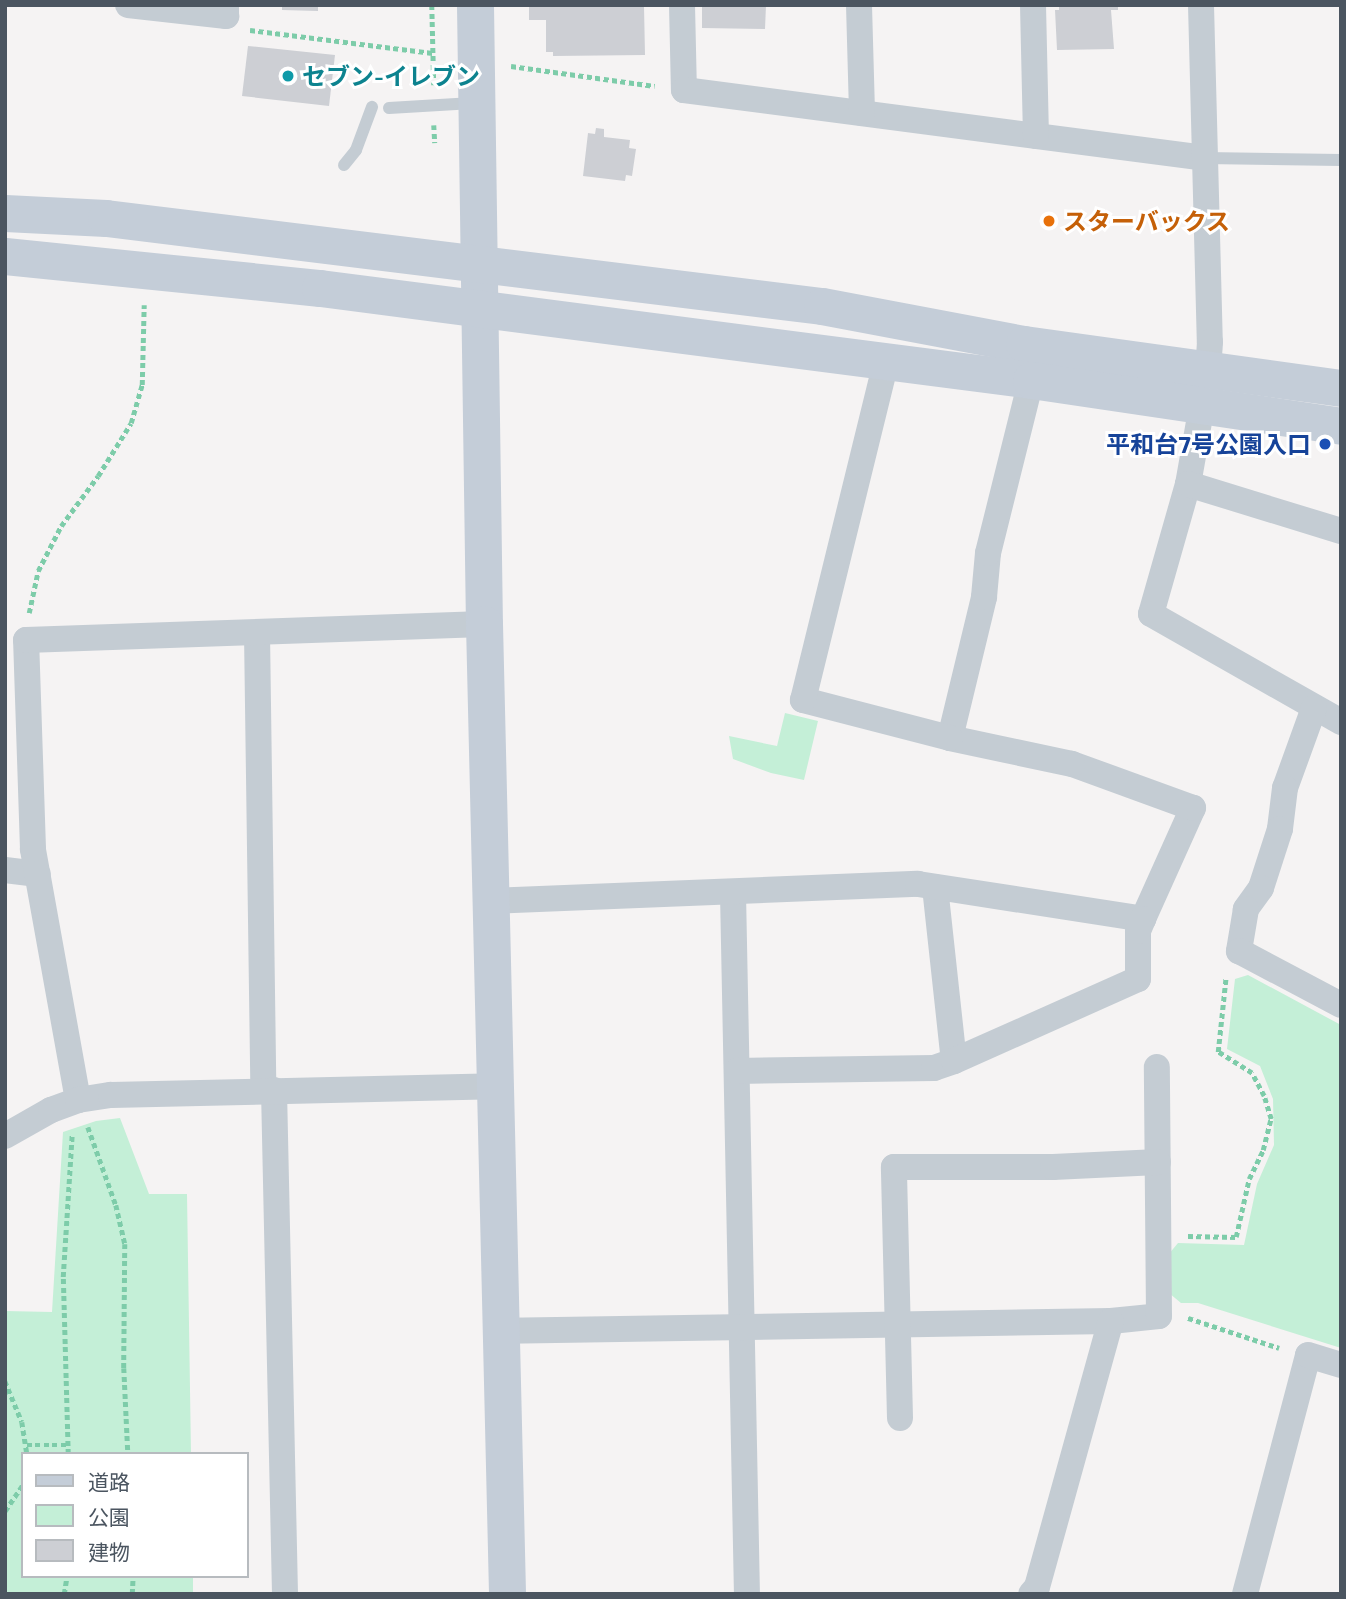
<!DOCTYPE html>
<meta charset="utf-8">
<style>
body{margin:0}
#map{position:relative;width:1346px;height:1599px;overflow:hidden;background:#f5f3f3;font-family:"Exo 2","Noto Sans JP",sans-serif}
div>[style]{position:absolute}
[style*='--x']{left:calc(var(--x)*1px);top:calc(var(--y)*1px);width:calc(var(--w)*1px);rotate:calc(var(--a)*1deg)}
.green>*{inset:0;background:#c4efd7}
.building>*{inset:0;background:#cdcfd4}
.path>*{height:4.5px;margin-top:-2.25px;transform-origin:0;background:repeating-linear-gradient(90deg,#7dcca9 0 5px,transparent 0 8.5px)}
.lane>*{height:12px;margin:-6px;padding:0 6px;transform-origin:6px;border-radius:6px;background:#c4ccd3}
.street>*{height:26px;margin:-13px;padding:0 13px;transform-origin:13px;border-radius:13px;background:#c4ccd3}
.secondary>*{height:37px;margin:-18.5px;padding:0 18.5px;transform-origin:18.5px;border-radius:18.5px;background:#c4cdd8}
.dots>*{width:19px;height:19px;translate:-50% -50%;box-sizing:border-box;border:4px solid #fff;border-radius:50%}
span{translate:-50% -50%;white-space:nowrap;text-align:center;line-height:1.15;-webkit-text-stroke:6px #fff;paint-order:stroke}
.culture-label{font-size:24px;color:#0d838f;font-weight:700}
.left{translate:0 -50%;text-align:left}
.food-label{font-size:24px;color:#c56008;font-weight:700}
.transit-label{font-size:24px;color:#164399;font-weight:700}
.right{translate:-100% -50%;text-align:right}
.frame{position:absolute;inset:0;border:7px solid #4b5560;pointer-events:none}
.legend{position:absolute;left:21px;top:1452px;width:228px;height:126px;box-sizing:border-box;background:#fff;border:2px solid #b7bbbf;margin:0;padding:9px 12px;list-style:none;font-size:21px;color:#4b5560}
.legend li{display:flex;align-items:center;gap:14px;height:35px}
.legend b{width:35px;border:2px solid #b7bbbf}
</style>
<div id="map">
<div class="green">
<i style="clip-path:polygon(785px 713px,818px 721px,804px 780px,771px 773px,733px 759px,729px 736px,777px 746px)"></i>
<i style="clip-path:polygon(1248px 975px,1341px 1025px,1341px 1348px,1198px 1303px,1181px 1303px,1169px 1293px,1168px 1255px,1178px 1243px,1244px 1245px,1257px 1184px,1274px 1145px,1273px 1099px,1260px 1066px,1227px 1049px,1235px 979px)"></i>
<i style="clip-path:polygon(120px 1118px,149px 1194px,187px 1194px,191px 1454px,23px 1454px,23px 1576px,193px 1576px,193px 1594px,5px 1594px,5px 1311px,52px 1312px,63px 1132px,96px 1121px)"></i>
</div>
<div class="building">
<i style="clip-path:polygon(282px 5px,318px 5px,318px 11px,282px 10px)"></i>
<i style="clip-path:polygon(529px 5px,644px 6px,645px 55px,553px 56px,553px 52px,546px 52px,546px 20px,529px 20px)"></i>
<i style="clip-path:polygon(702px 5px,766px 5px,765px 29px,702px 28px)"></i>
<i style="clip-path:polygon(1059px 5px,1118px 5px,1118px 10px,1111px 10px,1114px 49px,1057px 50px,1055px 10px,1059px 10px)"></i>
<i style="clip-path:polygon(248px 46px,335px 55px,329px 106px,242px 96px)"></i>
<i style="clip-path:polygon(596px 128px,604px 129px,604px 137px,630px 140px,629px 148px,636px 149px,632px 176px,626px 175px,625px 181px,583px 176px,588px 133px,595px 134px)"></i>
</div>
<div class="path">
<i style="--x:432;--y:5;--w:80;--a:88.6"></i>
<i style="--x:250;--y:30;--w:184;--a:7.2"></i>
<i style="--x:511;--y:66;--w:145;--a:7.9"></i>
<i style="--x:434;--y:125;--w:18;--a:87"></i>
<i style="--x:29;--y:613;--w:43;--a:-77.9"></i>
<i style="--x:38;--y:571;--w:51;--a:-62.9"></i>
<i style="--x:61;--y:526;--w:62;--a:-53.5"></i>
<i style="--x:98;--y:476;--w:62;--a:-58.1"></i>
<i style="--x:131;--y:423;--w:40;--a:-74"></i>
<i style="--x:142;--y:385;--w:80;--a:-88.6"></i>
<i style="--x:88;--y:1127;--w:83;--a:70.3"></i>
<i style="--x:116;--y:1205;--w:40;--a:77"></i>
<i style="--x:125;--y:1244;--w:124;--a:90.5"></i>
<i style="--x:124;--y:1368;--w:86;--a:87.3"></i>
<i style="--x:1188;--y:1236;--w:48;--a:1.2"></i>
<i style="--x:1236;--y:1237;--w:59;--a:-77.4"></i>
<i style="--x:1249;--y:1179;--w:32;--a:-64"></i>
<i style="--x:1263;--y:1150;--w:32;--a:-76"></i>
<i style="--x:1271;--y:1119;--w:24;--a:-107"></i>
<i style="--x:1264;--y:1096;--w:26;--a:-118"></i>
<i style="--x:1252;--y:1073;--w:40;--a:-148"></i>
<i style="--x:1218;--y:1052;--w:76;--a:-84"></i>
<i style="--x:1188;--y:1318;--w:96;--a:18.2"></i>
<i style="--x:5;--y:1381;--w:44;--a:67.5"></i>
<i style="--x:22;--y:1422;--w:32;--a:81"></i>
<i style="--x:27;--y:1445;--w:41;--a:0"></i>
<i style="--x:68;--y:1454;--w:177;--a:-91.6"></i>
<i style="--x:63;--y:1277;--w:144;--a:-86.4"></i>
<i style="--x:5;--y:1511;--w:32;--a:-56"></i>
<i style="--x:64;--y:1594;--w:18;--a:-81"></i>
<i style="--x:132;--y:1594;--w:18;--a:-87"></i>
</div>
<div class="lane">
<i style="--x:389;--y:108;--w:84;--a:-3.4"></i>
<i style="--x:1205;--y:158;--w:136;--a:0.8"></i>
<i style="--x:344;--y:165;--w:19;--a:-51"></i>
<i style="--x:356;--y:150;--w:46;--a:-69.6"></i>
</div>
<div class="street">
<i style="--x:128;--y:5;--w:99;--a:6.4"></i>
<i style="--x:226;--y:16;--w:11;--a:-90"></i>
<i style="--x:682;--y:5;--w:85;--a:88.7"></i>
<i style="--x:684;--y:90;--w:525;--a:7.44"></i>
<i style="--x:859;--y:5;--w:108;--a:88.4"></i>
<i style="--x:1033;--y:5;--w:131;--a:88.7"></i>
<i style="--x:1201;--y:5;--w:337;--a:88.5"></i>
<i style="--x:1210;--y:342;--w:27;--a:94"></i>
<i style="--x:1202;--y:405;--w:80;--a:100"></i>
<i style="--x:1188;--y:484;--w:135;--a:105.9"></i>
<i style="--x:1151;--y:614;--w:219;--a:29.6"></i>
<i style="--x:1188;--y:484;--w:160;--a:17.1"></i>
<i style="--x:257;--y:633;--w:458;--a:89.2"></i>
<i style="--x:1314;--y:708;--w:85;--a:109.9"></i>
<i style="--x:1285;--y:788;--w:41;--a:97"></i>
<i style="--x:1280;--y:829;--w:62;--a:107.9"></i>
<i style="--x:1261;--y:888;--w:26;--a:126"></i>
<i style="--x:1246;--y:909;--w:43;--a:99.5"></i>
<i style="--x:1239;--y:951;--w:115;--a:27.9"></i>
<i style="--x:950;--y:738;--w:145;--a:-76.4"></i>
<i style="--x:984;--y:597;--w:44;--a:-84.8"></i>
<i style="--x:988;--y:553;--w:178;--a:-76"></i>
<i style="--x:5;--y:870;--w:33;--a:7"></i>
<i style="--x:935;--y:887;--w:175;--a:83.8"></i>
<i style="--x:733;--y:893;--w:701;--a:88.86"></i>
<i style="--x:490;--y:901;--w:428;--a:-2.3"></i>
<i style="--x:918;--y:884;--w:228;--a:8.8"></i>
<i style="--x:1143;--y:919;--w:122;--a:-65.8"></i>
<i style="--x:1193;--y:808;--w:129;--a:-160"></i>
<i style="--x:1072;--y:764;--w:125;--a:-168"></i>
<i style="--x:950;--y:738;--w:152;--a:-165.5"></i>
<i style="--x:803;--y:700;--w:349;--a:-76.2"></i>
<i style="--x:737;--y:1071;--w:197;--a:-0.9"></i>
<i style="--x:934;--y:1068;--w:21;--a:-19"></i>
<i style="--x:954;--y:1061;--w:201;--a:-24"></i>
<i style="--x:1138;--y:979;--w:48;--a:-90"></i>
<i style="--x:1138;--y:931;--w:13;--a:-67"></i>
<i style="--x:274;--y:1090;--w:504;--a:88.75"></i>
<i style="--x:78;--y:1100;--w:255;--a:-100.2"></i>
<i style="--x:33;--y:849;--w:209;--a:-91.9"></i>
<i style="--x:26;--y:640;--w:458;--a:-2"></i>
<i style="--x:5;--y:1136;--w:53;--a:-29.5"></i>
<i style="--x:51;--y:1110;--w:29;--a:-20"></i>
<i style="--x:78;--y:1100;--w:33;--a:-9"></i>
<i style="--x:111;--y:1095;--w:384;--a:-1.3"></i>
<i style="--x:500;--y:1331;--w:611;--a:-0.94"></i>
<i style="--x:1111;--y:1321;--w:48;--a:-5.9"></i>
<i style="--x:1159;--y:1316;--w:249;--a:-90.5"></i>
<i style="--x:900;--y:1418;--w:251;--a:-91.4"></i>
<i style="--x:894;--y:1167;--w:159;--a:0"></i>
<i style="--x:1053;--y:1167;--w:105;--a:-2.7"></i>
<i style="--x:1031;--y:1594;--w:9;--a:-49"></i>
<i style="--x:1037;--y:1587;--w:276;--a:-74.5"></i>
<i style="--x:1245;--y:1594;--w:247;--a:-75.2"></i>
<i style="--x:1308;--y:1355;--w:34;--a:17"></i>
</div>
<div class="secondary">
<i style="--x:475;--y:5;--w:619;--a:89.17"></i>
<i style="--x:484;--y:624;--w:970;--a:88.64"></i>
<i style="--x:5;--y:213;--w:101;--a:2.8"></i>
<i style="--x:106;--y:218;--w:721;--a:7.01"></i>
<i style="--x:822;--y:306;--w:206;--a:10.7"></i>
<i style="--x:1024;--y:344;--w:320;--a:7.9"></i>
<i style="--x:5;--y:256;--w:317;--a:5.8"></i>
<i style="--x:320;--y:288;--w:717;--a:7.37"></i>
<i style="--x:1031;--y:380;--w:313;--a:8.4"></i>
</div>
<div class="dots">
<i style="left:288px;top:76px;background:#0f9aa8"></i>
<i style="left:1049px;top:221px;background:#e8710a"></i>
<i style="left:1325px;top:444px;background:#1a4fb4"></i>
</div>
<div class="culture-label">
<span class="left" style="left:302px;top:76px">セブン-イレブン</span>
</div>
<div class="food-label">
<span class="left" style="left:1063px;top:221px">スターバックス</span>
</div>
<div class="transit-label">
<span class="right" style="left:1311px;top:444px">平和台7号公園入口</span>
</div>
<div class="frame"></div>
<ul class="legend">
<li><b style="height:9px;background:#c4cdd8"></b>道路</li>
<li><b style="height:19px;background:#c4efd7"></b>公園</li>
<li><b style="height:19px;background:#cdcfd4"></b>建物</li>
</ul>
</div>
